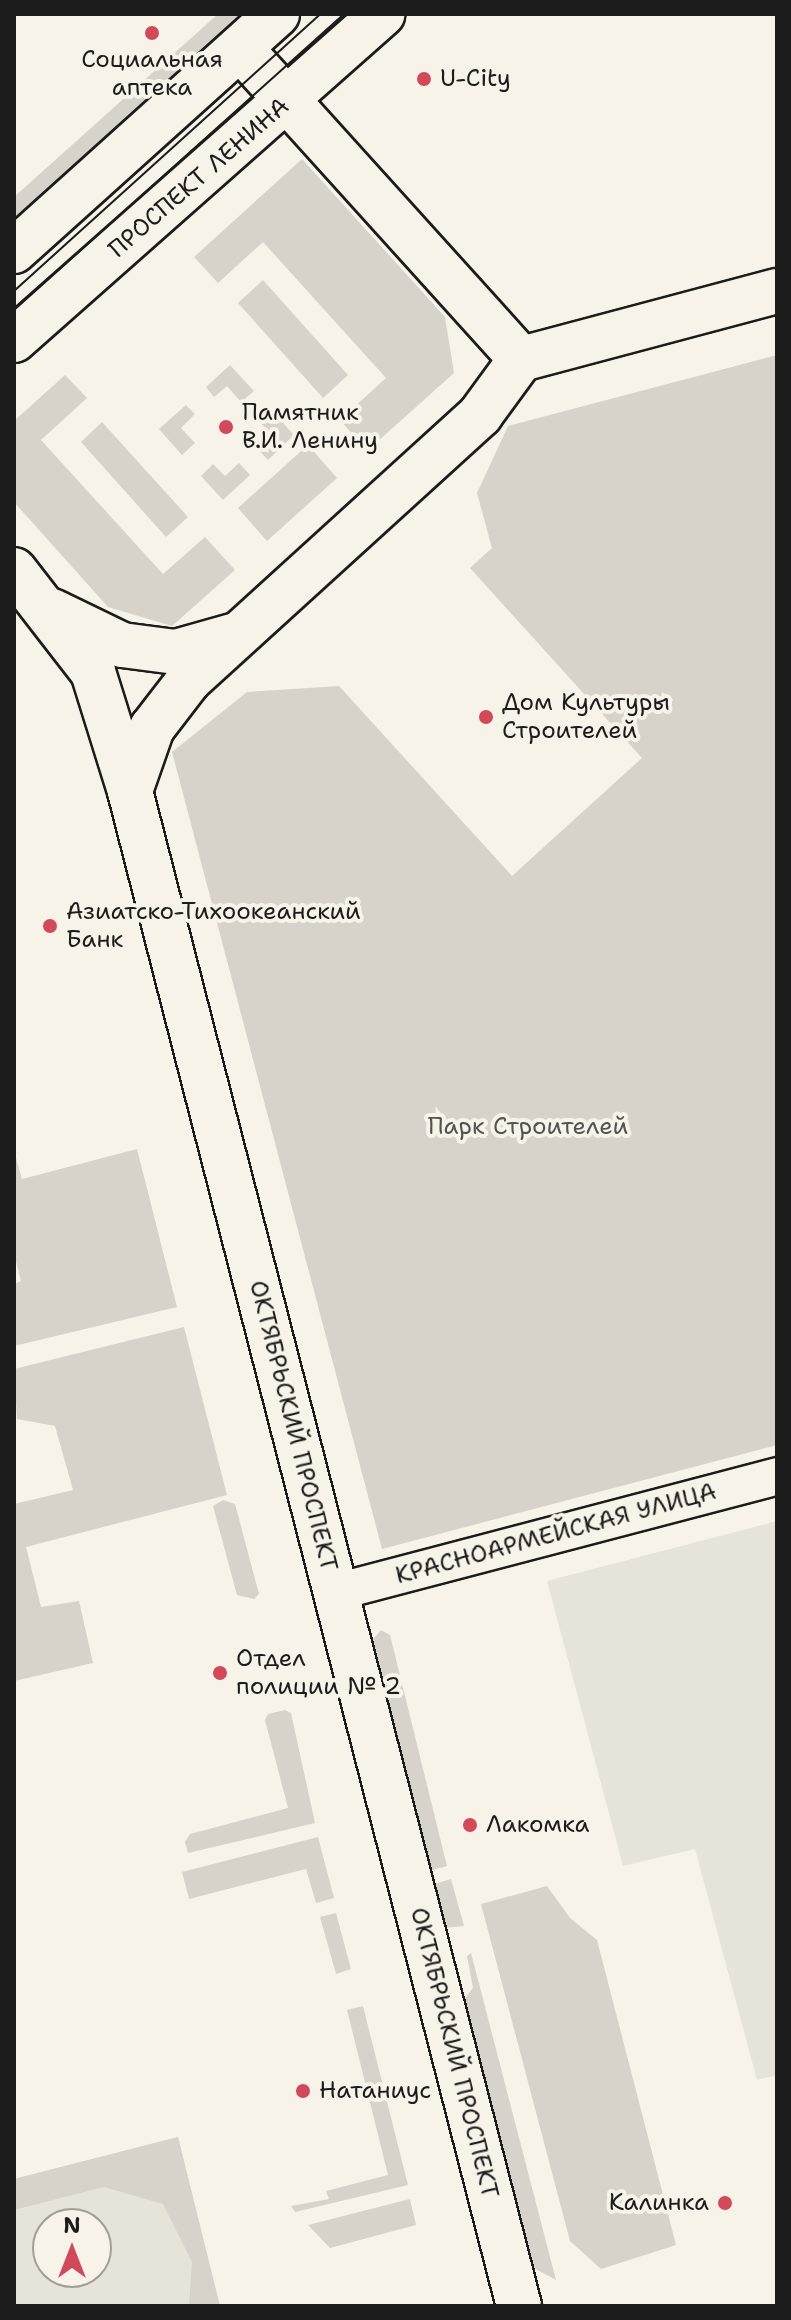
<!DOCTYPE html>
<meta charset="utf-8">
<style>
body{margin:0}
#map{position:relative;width:791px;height:2320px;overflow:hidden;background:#f7f3e8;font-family:"Shantell Sans",sans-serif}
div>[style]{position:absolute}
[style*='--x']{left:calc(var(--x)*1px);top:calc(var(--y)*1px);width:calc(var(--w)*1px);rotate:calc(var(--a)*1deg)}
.built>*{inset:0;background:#e6e3d9}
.green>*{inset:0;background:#d7d3cb}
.roads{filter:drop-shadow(2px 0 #1c1c1c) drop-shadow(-2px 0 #1c1c1c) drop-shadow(0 2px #1c1c1c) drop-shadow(0 -2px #1c1c1c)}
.street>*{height:36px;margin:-18px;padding:0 18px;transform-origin:18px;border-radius:18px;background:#f7f3e8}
.secondary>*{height:44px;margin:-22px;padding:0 22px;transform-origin:22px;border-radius:22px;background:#f7f3e8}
.highway>*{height:44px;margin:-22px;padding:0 22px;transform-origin:22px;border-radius:22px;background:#f7f3e8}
.tram>*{height:2px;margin:-1px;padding:0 1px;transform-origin:1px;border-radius:1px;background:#1c1c1c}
.dots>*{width:22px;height:22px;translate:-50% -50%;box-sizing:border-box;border:4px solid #f7f3e8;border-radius:50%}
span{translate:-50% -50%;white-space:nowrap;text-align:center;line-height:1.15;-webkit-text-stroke:8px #f7f3e8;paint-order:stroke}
.poi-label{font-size:24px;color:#1c1c1c}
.left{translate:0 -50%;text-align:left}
.right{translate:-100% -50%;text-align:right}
.street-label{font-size:24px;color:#1c1c1c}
.park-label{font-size:24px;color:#545351}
.frame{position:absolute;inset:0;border:16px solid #1c1c1c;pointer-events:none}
.north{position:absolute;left:32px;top:2208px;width:80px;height:80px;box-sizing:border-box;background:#f7f3e8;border:2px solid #9f9d96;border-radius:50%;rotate:0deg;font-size:22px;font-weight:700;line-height:32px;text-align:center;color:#1c1c1c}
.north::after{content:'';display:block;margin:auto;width:28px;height:36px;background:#d1495b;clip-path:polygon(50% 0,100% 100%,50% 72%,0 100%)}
</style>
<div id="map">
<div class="built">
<i style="clip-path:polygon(777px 1521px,777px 2075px,757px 2080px,695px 1849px,623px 1866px,547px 1581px)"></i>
<i style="clip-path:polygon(evenodd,178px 2137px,220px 2306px,14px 2306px,14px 2179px,178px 2137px,48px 2224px,96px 2224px,96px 2272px,48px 2272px,48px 2224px)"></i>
</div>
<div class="green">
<i style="clip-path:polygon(218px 14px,258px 14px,14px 224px,14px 197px)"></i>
<i style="clip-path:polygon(302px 159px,445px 317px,454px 373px,367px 451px,340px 420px,386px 378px,263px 242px,218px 283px,194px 257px)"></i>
<i style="clip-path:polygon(263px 280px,348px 375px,323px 398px,238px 303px)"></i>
<i style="clip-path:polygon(777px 355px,777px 1445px,382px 1549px,172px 752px,247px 692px,339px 686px,512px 876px,642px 758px,470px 568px,492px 548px,477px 493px,508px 426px)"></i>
<i style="clip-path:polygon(230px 365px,254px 391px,241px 402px,227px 386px,214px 397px,206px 387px)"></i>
<i style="clip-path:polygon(65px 375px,87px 398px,41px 440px,163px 574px,205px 537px,235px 570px,172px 626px,108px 607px,14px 502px,14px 421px)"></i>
<i style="clip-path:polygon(186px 405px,195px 414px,181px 428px,195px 443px,182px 455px,159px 429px)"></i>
<i style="clip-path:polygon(273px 412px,294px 435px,268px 460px,256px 447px,270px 434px,261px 423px)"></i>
<i style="clip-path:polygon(102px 422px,188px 517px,166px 537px,81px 442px)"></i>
<i style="clip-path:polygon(308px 445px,337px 478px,267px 541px,238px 508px)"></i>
<i style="clip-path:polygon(239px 463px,250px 475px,223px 500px,201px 476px,213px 464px,225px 476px)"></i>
<i style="clip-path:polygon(137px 1149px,177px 1307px,14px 1346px,14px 1284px,21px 1281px,14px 1254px,14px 1151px,22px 1179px)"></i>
<i style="clip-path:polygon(184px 1327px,227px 1495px,26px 1547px,41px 1607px,79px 1601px,93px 1663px,14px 1681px,14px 1504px,73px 1490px,55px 1426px,17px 1419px,14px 1369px)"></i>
<i style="clip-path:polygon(223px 1500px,235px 1504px,259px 1594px,254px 1599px,237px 1595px,213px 1506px)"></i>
<i style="clip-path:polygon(381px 1630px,390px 1635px,447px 1866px,417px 1874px,362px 1652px)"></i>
<i style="clip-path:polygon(285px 1710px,291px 1713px,315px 1823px,188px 1853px,185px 1842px,190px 1834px,288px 1808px,265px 1720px,268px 1714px)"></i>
<i style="clip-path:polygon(318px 1837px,334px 1898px,316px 1903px,306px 1869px,189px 1899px,182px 1872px)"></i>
<i style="clip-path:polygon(451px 1879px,464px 1926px,444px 1928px,421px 1888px)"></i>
<i style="clip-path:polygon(547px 1886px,570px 1918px,597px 1940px,676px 2245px,601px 2269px,570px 2241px,481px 1904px)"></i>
<i style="clip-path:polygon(336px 1913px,351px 1969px,336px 1974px,320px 1917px)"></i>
<i style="clip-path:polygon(471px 1953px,556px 2280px,530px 2266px,462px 2002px,473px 1988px,467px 1956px)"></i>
<i style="clip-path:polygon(363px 2006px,408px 2185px,295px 2212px,291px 2206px,329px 2199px,326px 2191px,388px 2175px,347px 2010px)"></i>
<i style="clip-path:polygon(178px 2137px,220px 2306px,189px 2306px,192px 2262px,163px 2204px,104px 2187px,14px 2210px,14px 2179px)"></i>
<i style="clip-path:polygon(410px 2199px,416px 2225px,330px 2248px,308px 2225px)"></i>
</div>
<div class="roads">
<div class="street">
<i style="--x:336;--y:1592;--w:456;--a:-14.7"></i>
</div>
<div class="secondary">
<i style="--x:240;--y:48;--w:419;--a:47.9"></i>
<i style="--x:14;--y:570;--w:129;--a:52.2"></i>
<i style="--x:93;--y:672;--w:125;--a:72.7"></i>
<i style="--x:130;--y:791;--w:1564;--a:75.6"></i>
<i style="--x:52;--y:611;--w:78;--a:25.9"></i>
<i style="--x:122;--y:645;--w:54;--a:7.4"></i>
<i style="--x:176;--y:652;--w:58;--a:-15.9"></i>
<i style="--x:130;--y:791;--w:67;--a:-70.8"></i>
<i style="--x:152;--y:728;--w:61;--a:-52.4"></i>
<i style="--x:189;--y:680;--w:394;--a:-42.3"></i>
<i style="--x:480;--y:415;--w:69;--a:-53.8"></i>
<i style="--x:521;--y:359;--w:265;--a:-14.9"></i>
</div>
<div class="highway">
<i style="--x:14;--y:251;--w:354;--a:-42"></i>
<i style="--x:14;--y:340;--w:492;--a:-41.5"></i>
</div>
</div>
<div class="tram">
<i style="--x:14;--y:291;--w:413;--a:-42.1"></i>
<i style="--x:14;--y:310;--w:443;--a:-41.9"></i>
</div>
<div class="dots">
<i style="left:152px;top:33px;background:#d1495b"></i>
<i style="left:424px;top:79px;background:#d1495b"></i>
<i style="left:226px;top:427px;background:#d1495b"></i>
<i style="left:486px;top:717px;background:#d1495b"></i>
<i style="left:50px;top:926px;background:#d1495b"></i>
<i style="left:220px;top:1673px;background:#d1495b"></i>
<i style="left:470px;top:1825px;background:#d1495b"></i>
<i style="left:303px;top:2091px;background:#d1495b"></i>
<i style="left:725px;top:2203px;background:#d1495b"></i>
</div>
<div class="poi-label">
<span style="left:152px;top:74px">Социальная<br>аптека</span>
<span class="left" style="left:440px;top:79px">U-City</span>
<span class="left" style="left:242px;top:427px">Памятник<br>В.И. Ленину</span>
<span class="left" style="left:502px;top:717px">Дом Культуры<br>Строителей</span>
<span class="left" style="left:66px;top:926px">Азиатско-Тихоокеанский<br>Банк</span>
<span class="left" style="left:236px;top:1673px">Отдел<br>полиции № 2</span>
<span class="left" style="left:486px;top:1825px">Лакомка</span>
<span class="left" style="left:319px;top:2091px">Натаниус</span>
<span class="right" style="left:709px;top:2203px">Калинка</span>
</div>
<div class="street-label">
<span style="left:199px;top:178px;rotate:-41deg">ПРОСПЕКТ ЛЕНИНА</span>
<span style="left:293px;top:1426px;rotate:76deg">ОКТЯБРЬСКИЙ ПРОСПЕКТ</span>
<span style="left:556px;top:1534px;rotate:-15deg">КРАСНОАРМЕЙСКАЯ УЛИЦА</span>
<span style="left:454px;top:2053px;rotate:76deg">ОКТЯБРЬСКИЙ ПРОСПЕКТ</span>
</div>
<div class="park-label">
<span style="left:528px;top:1127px">Парк Строителей</span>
</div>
<div class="frame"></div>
<div class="north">N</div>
</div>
